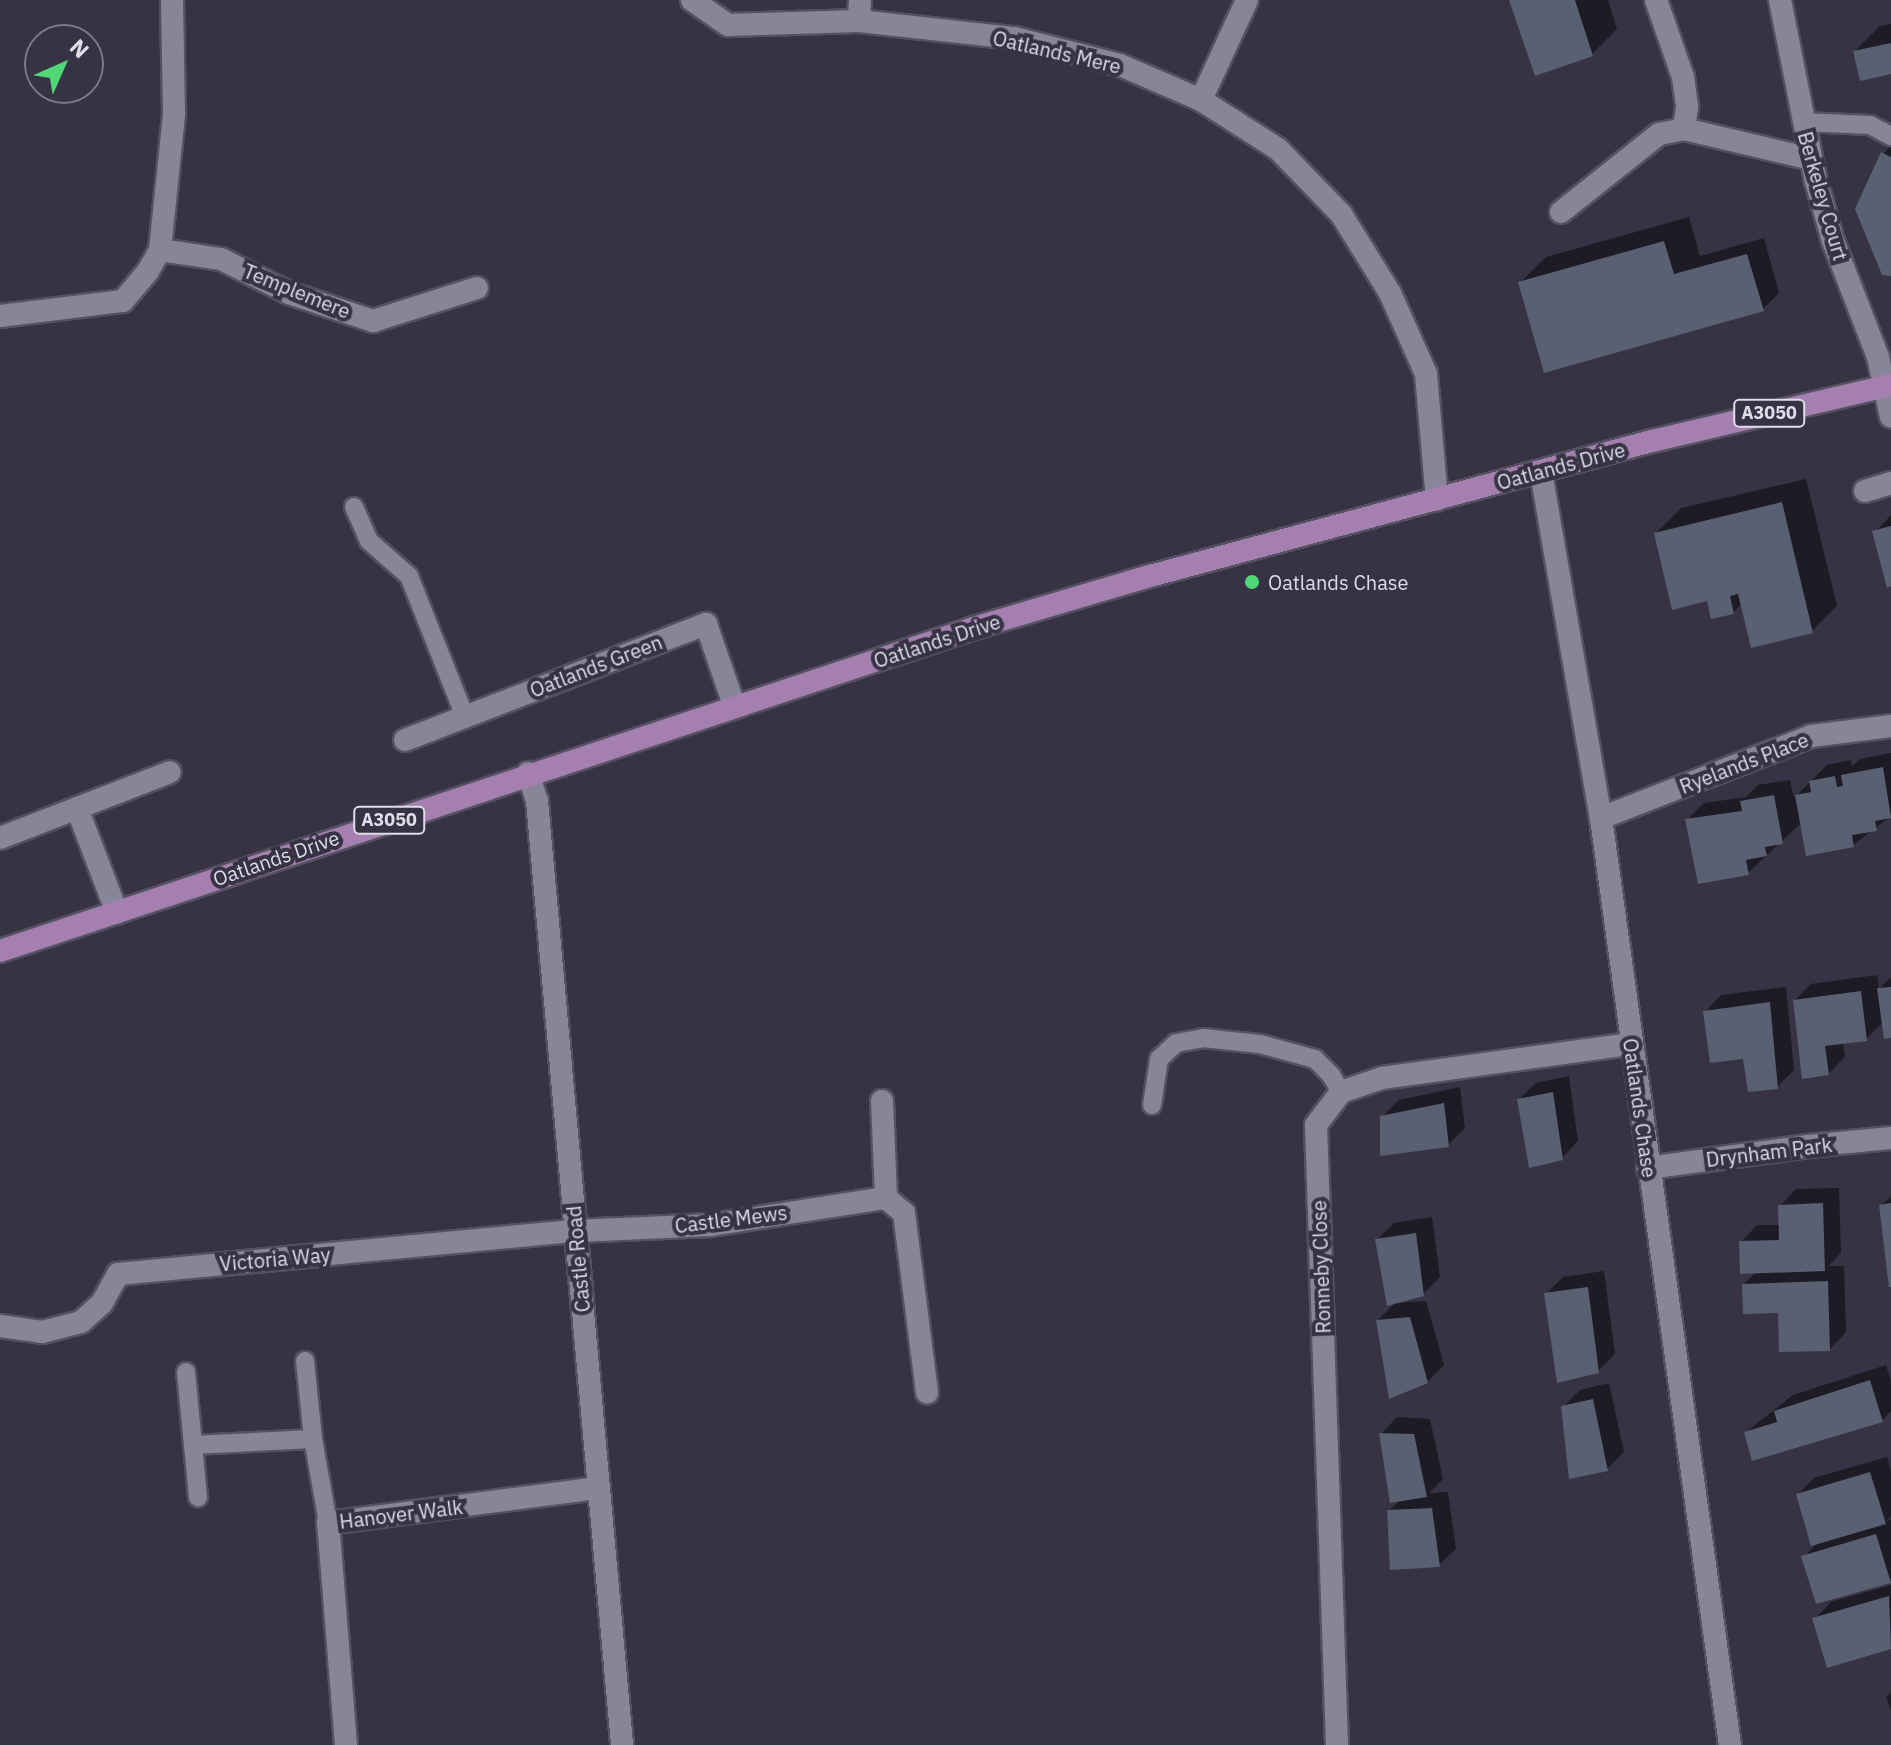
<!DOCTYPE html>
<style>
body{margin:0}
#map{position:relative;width:1891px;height:1745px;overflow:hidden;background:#373345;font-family:"IBM Plex Sans",sans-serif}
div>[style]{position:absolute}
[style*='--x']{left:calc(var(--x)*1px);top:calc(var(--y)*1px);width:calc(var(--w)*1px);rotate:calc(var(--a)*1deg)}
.shadow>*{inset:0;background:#0007}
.building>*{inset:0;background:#586072}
.roads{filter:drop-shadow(2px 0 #545160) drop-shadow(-2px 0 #545160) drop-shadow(0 2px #545160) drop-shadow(0 -2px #545160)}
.service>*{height:18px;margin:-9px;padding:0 9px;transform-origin:9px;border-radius:9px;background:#898599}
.minor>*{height:22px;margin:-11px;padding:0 11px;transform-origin:11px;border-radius:11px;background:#898599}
.tertiary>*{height:22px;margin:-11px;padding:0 11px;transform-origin:11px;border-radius:11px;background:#898599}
.primary>*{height:22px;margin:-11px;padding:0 11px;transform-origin:11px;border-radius:11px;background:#a57faf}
.dots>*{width:22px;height:22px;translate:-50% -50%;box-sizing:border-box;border:4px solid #373345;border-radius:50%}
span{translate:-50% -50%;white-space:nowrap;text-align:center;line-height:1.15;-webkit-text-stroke:8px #373345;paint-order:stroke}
.shield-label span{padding:2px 6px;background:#373345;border:2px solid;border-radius:6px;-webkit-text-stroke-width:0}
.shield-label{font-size:18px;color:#dfdde8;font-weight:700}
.street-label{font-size:20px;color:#dfdde8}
.poi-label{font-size:20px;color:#dfdde8}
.left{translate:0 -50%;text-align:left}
.north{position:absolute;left:24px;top:24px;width:80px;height:80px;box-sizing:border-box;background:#373345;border:2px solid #7a7786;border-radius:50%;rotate:45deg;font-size:22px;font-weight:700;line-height:32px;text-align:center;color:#dfdde8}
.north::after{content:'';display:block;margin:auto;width:28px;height:36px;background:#4fd675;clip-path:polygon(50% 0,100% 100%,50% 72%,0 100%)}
</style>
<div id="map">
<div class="shadow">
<i style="clip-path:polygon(1511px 0,1608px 0,1617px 29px,1592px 54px)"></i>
<i style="clip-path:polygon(1891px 24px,1891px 72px,1855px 51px,1880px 26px)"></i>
<i style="clip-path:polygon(1891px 146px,1891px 274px,1883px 154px)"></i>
<i style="clip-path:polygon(1689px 217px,1700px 256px,1764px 238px,1779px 293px,1763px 309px,1521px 282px,1546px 257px)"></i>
<i style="clip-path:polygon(1806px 479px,1837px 606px,1812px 631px,1742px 603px,1734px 612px,1713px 617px,1709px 598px,1656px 533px,1681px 508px)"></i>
<i style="clip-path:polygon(1891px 515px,1891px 584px,1875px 532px)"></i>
<i style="clip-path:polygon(1891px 753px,1891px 816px,1853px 845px,1802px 822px,1748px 873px,1688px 819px,1704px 803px,1746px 797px,1758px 785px,1790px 780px,1794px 798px,1827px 765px,1851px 760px,1852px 766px,1860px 759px)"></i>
<i style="clip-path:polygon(1877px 975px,1879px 989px,1891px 977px,1891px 1036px,1883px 1022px,1866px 1039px,1843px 1042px,1845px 1057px,1828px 1074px,1795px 1000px,1811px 984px)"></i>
<i style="clip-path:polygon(1786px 987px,1794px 1070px,1777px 1087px,1705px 1012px,1721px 995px)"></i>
<i style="clip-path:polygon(1569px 1076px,1578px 1141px,1562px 1158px,1519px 1099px,1536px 1083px)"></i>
<i style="clip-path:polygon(1460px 1087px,1465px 1128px,1448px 1145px,1382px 1117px,1399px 1100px)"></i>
<i style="clip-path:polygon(1839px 1188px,1841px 1253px,1828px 1266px,1844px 1266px,1846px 1332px,1830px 1349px,1744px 1284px,1757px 1271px,1741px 1242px,1757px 1225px,1780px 1225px,1780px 1206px,1796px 1189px)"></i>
<i style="clip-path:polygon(1891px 1196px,1891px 1285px,1881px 1206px)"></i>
<i style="clip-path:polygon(1432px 1217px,1440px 1277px,1423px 1294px,1377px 1240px,1394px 1223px)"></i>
<i style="clip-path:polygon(1604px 1271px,1615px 1354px,1598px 1371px,1546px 1294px,1563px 1277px)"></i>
<i style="clip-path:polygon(1426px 1301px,1444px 1365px,1427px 1382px,1378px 1320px,1395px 1303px)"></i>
<i style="clip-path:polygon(1886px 1365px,1891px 1381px,1891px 1411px,1882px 1421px,1746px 1432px,1793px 1395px)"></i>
<i style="clip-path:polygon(1609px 1383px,1624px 1452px,1607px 1469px,1563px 1407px,1580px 1390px)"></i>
<i style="clip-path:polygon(1397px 1417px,1430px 1419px,1443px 1479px,1429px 1493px,1448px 1492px,1456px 1549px,1439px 1565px,1389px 1511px,1401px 1499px,1381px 1434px)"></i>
<i style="clip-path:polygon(1887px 1457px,1891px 1471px,1891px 1516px,1886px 1521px,1891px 1520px,1891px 1579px,1804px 1557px,1818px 1542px,1798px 1494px,1814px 1478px)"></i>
<i style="clip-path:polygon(1891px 1585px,1891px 1647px,1828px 1666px,1815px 1619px,1831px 1602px)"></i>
<i style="clip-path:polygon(1891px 1692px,1891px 1710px,1886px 1697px)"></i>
</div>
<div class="building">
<i style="clip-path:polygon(1509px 0,1575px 0,1593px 56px,1535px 76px)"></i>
<i style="clip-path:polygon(1891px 43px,1891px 74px,1860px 81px,1853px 51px)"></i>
<i style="clip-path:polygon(1881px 152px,1891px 157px,1891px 276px,1882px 275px,1855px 209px)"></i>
<i style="clip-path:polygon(1664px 241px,1674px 274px,1747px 254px,1764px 311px,1544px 373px,1518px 282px)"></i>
<i style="clip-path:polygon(1782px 502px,1813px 633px,1751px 648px,1738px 594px,1730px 596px,1734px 614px,1711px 619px,1707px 601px,1672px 610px,1654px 533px)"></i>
<i style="clip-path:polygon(1891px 526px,1891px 586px,1887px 588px,1872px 531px)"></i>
<i style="clip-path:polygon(1883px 767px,1891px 818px,1875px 821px,1877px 831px,1852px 835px,1854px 847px,1806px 856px,1795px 795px,1811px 792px,1809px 781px,1835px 776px,1837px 787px,1843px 786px,1841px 775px)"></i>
<i style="clip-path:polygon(1774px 795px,1783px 844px,1765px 847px,1767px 856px,1746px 860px,1749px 875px,1698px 884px,1685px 819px,1742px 811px,1740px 801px)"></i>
<i style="clip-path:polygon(1891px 987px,1891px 1038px,1884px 1039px,1877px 988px)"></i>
<i style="clip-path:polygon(1861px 991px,1867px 1041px,1825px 1046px,1829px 1075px,1802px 1079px,1793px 1000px)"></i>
<i style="clip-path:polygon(1770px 1002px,1778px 1089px,1748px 1092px,1743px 1059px,1710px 1063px,1703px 1011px)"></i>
<i style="clip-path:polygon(1553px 1092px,1563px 1160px,1529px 1168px,1517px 1099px)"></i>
<i style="clip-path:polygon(1444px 1103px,1449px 1147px,1380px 1156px,1380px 1116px)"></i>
<i style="clip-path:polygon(1823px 1203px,1825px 1271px,1740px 1274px,1739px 1241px,1779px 1240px,1778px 1205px)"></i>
<i style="clip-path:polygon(1891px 1203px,1891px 1287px,1889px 1287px,1879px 1205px)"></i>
<i style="clip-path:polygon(1416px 1233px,1424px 1296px,1387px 1306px,1375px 1239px)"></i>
<i style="clip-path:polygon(1828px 1281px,1830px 1351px,1779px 1352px,1778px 1313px,1743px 1314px,1742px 1284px)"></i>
<i style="clip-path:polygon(1588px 1287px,1599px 1373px,1557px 1383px,1544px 1293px)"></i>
<i style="clip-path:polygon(1410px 1317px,1428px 1383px,1389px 1399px,1376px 1320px)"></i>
<i style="clip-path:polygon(1870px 1380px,1883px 1422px,1752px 1461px,1744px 1432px,1777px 1422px,1774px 1411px)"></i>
<i style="clip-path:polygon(1593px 1399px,1608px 1471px,1569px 1479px,1561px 1406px)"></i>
<i style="clip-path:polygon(1379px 1433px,1414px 1434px,1427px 1497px,1390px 1503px)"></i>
<i style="clip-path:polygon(1870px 1472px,1886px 1524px,1811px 1546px,1796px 1494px)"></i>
<i style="clip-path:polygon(1432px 1508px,1440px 1567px,1390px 1570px,1387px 1510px)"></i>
<i style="clip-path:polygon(1876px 1534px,1891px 1583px,1816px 1604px,1801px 1556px)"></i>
<i style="clip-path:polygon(1889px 1596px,1891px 1649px,1827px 1668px,1812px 1618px)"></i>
</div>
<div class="roads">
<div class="service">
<i style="--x:1802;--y:122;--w:68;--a:2.5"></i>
<i style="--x:1870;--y:125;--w:24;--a:28"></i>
<i style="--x:354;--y:507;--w:37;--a:66"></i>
<i style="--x:369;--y:541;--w:53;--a:41.2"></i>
<i style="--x:409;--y:576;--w:152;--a:68.3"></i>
<i style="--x:1152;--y:1105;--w:47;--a:-81.3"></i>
<i style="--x:1159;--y:1059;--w:23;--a:-43"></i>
<i style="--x:1176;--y:1043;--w:27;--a:-10"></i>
<i style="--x:1203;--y:1038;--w:57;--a:6"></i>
<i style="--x:1260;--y:1044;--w:57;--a:15.3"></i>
<i style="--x:1315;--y:1059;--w:23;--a:45"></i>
<i style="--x:1331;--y:1075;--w:20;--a:60"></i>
<i style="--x:305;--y:1361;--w:78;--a:84.1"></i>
<i style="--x:313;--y:1439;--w:85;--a:79.9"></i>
<i style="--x:186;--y:1372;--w:126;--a:84.5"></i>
<i style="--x:193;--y:1445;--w:120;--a:-2.9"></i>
</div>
<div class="minor">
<i style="--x:692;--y:0;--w:44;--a:34.8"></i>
<i style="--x:728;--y:25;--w:131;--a:-1.7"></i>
<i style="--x:860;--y:0;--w:21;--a:93"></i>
<i style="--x:859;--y:21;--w:156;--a:6.3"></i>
<i style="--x:1014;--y:38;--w:109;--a:14.3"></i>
<i style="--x:1120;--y:65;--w:88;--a:23.4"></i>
<i style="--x:1201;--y:100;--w:91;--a:32.5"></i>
<i style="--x:1278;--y:149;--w:91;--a:45.9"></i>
<i style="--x:1341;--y:214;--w:93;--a:58.2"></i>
<i style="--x:1390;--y:293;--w:89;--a:66"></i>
<i style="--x:1426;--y:374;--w:126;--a:85"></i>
<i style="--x:1656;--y:0;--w:82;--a:70.7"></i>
<i style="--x:1683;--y:77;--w:30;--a:82"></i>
<i style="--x:1687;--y:107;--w:22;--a:98"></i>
<i style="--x:1780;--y:0;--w:185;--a:78.8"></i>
<i style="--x:1816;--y:181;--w:62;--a:74.2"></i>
<i style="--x:1833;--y:241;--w:124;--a:68.8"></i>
<i style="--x:1878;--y:357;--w:61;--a:77.8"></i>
<i style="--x:1201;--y:100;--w:110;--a:-65.3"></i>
<i style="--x:1561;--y:212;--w:125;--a:-38.5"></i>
<i style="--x:1659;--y:134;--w:25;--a:-11"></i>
<i style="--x:1684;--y:129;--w:130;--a:13.3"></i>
<i style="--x:160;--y:250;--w:62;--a:8.4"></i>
<i style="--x:221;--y:259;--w:76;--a:26.6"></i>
<i style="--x:289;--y:293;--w:89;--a:18.4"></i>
<i style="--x:373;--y:321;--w:109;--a:-17.6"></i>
<i style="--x:0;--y:316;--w:124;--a:-7"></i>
<i style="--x:123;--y:301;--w:39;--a:-50"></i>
<i style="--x:148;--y:271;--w:24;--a:-60"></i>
<i style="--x:160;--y:250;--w:137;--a:-84.1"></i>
<i style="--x:174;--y:114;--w:114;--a:-91"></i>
<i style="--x:1865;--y:491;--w:27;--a:-17"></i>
<i style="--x:405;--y:740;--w:323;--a:-21.1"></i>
<i style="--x:706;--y:624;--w:86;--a:70.9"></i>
<i style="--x:528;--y:773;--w:29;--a:72"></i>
<i style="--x:537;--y:801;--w:948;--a:84.85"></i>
<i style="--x:77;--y:808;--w:112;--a:69.1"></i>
<i style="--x:1601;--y:818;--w:225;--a:-21.3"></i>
<i style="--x:1811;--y:736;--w:81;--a:-7.1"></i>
<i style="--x:0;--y:838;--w:182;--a:-21.2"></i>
<i style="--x:882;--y:1101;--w:97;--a:87.6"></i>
<i style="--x:1648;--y:1168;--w:162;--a:-7.8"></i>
<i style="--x:1808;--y:1146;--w:83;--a:-5.5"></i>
<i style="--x:0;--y:1326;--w:42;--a:8.1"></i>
<i style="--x:42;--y:1332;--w:40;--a:-14.4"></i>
<i style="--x:81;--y:1322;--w:28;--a:-42"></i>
<i style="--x:102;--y:1303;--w:33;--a:-61"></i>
<i style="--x:118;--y:1274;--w:459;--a:-5.4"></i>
<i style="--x:575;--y:1231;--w:136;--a:-2.5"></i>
<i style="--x:711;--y:1225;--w:177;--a:-8.8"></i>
<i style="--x:886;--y:1198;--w:23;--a:40"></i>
<i style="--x:904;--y:1213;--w:181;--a:82.7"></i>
<i style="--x:346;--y:1745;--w:223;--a:-94.6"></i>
<i style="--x:328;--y:1523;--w:272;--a:-7.4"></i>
<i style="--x:1337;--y:1745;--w:620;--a:-91.94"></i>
<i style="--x:1316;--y:1125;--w:41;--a:-52.9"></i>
<i style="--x:1341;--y:1092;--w:43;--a:-18.9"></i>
<i style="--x:1382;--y:1078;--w:251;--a:-7.8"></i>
</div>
<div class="tertiary">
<i style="--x:1541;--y:472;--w:351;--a:80.2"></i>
<i style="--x:1601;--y:818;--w:936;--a:82.08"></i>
</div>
<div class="primary">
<i style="--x:0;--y:951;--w:1026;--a:-18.35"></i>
<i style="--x:974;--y:628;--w:184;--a:-16.5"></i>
<i style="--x:1150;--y:576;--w:516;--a:-15.06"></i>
<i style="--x:1648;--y:442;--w:250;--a:-13.2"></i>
</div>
</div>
<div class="dots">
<i style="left:1252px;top:582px;background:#4fd675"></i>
</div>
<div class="shield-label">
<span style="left:1769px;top:413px">A3050</span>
<span style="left:389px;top:820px">A3050</span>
</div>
<div class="street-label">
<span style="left:1057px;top:52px;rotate:13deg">Oatlands Mere</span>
<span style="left:1823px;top:196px;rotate:74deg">Berkeley Court</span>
<span style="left:297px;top:291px;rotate:22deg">Templemere</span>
<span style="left:1561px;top:466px;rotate:-15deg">Oatlands Drive</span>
<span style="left:937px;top:641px;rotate:-18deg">Oatlands Drive</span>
<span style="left:596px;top:666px;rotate:-21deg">Oatlands Green</span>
<span style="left:1744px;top:763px;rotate:-21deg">Ryelands Place</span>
<span style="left:276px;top:858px;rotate:-19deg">Oatlands Drive</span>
<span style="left:1640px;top:1108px;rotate:82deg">Oatlands Chase</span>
<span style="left:1769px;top:1152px;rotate:-7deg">Drynham Park</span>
<span style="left:731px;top:1219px;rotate:-7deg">Castle Mews</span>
<span style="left:275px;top:1259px;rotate:-5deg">Victoria Way</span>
<span style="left:578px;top:1259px;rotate:-95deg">Castle Road</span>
<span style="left:1321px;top:1267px;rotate:-92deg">Ronneby Close</span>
<span style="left:401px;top:1514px;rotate:-7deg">Hanover Walk</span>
</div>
<div class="poi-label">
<span class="left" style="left:1268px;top:582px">Oatlands Chase</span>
</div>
<div class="north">N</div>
</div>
